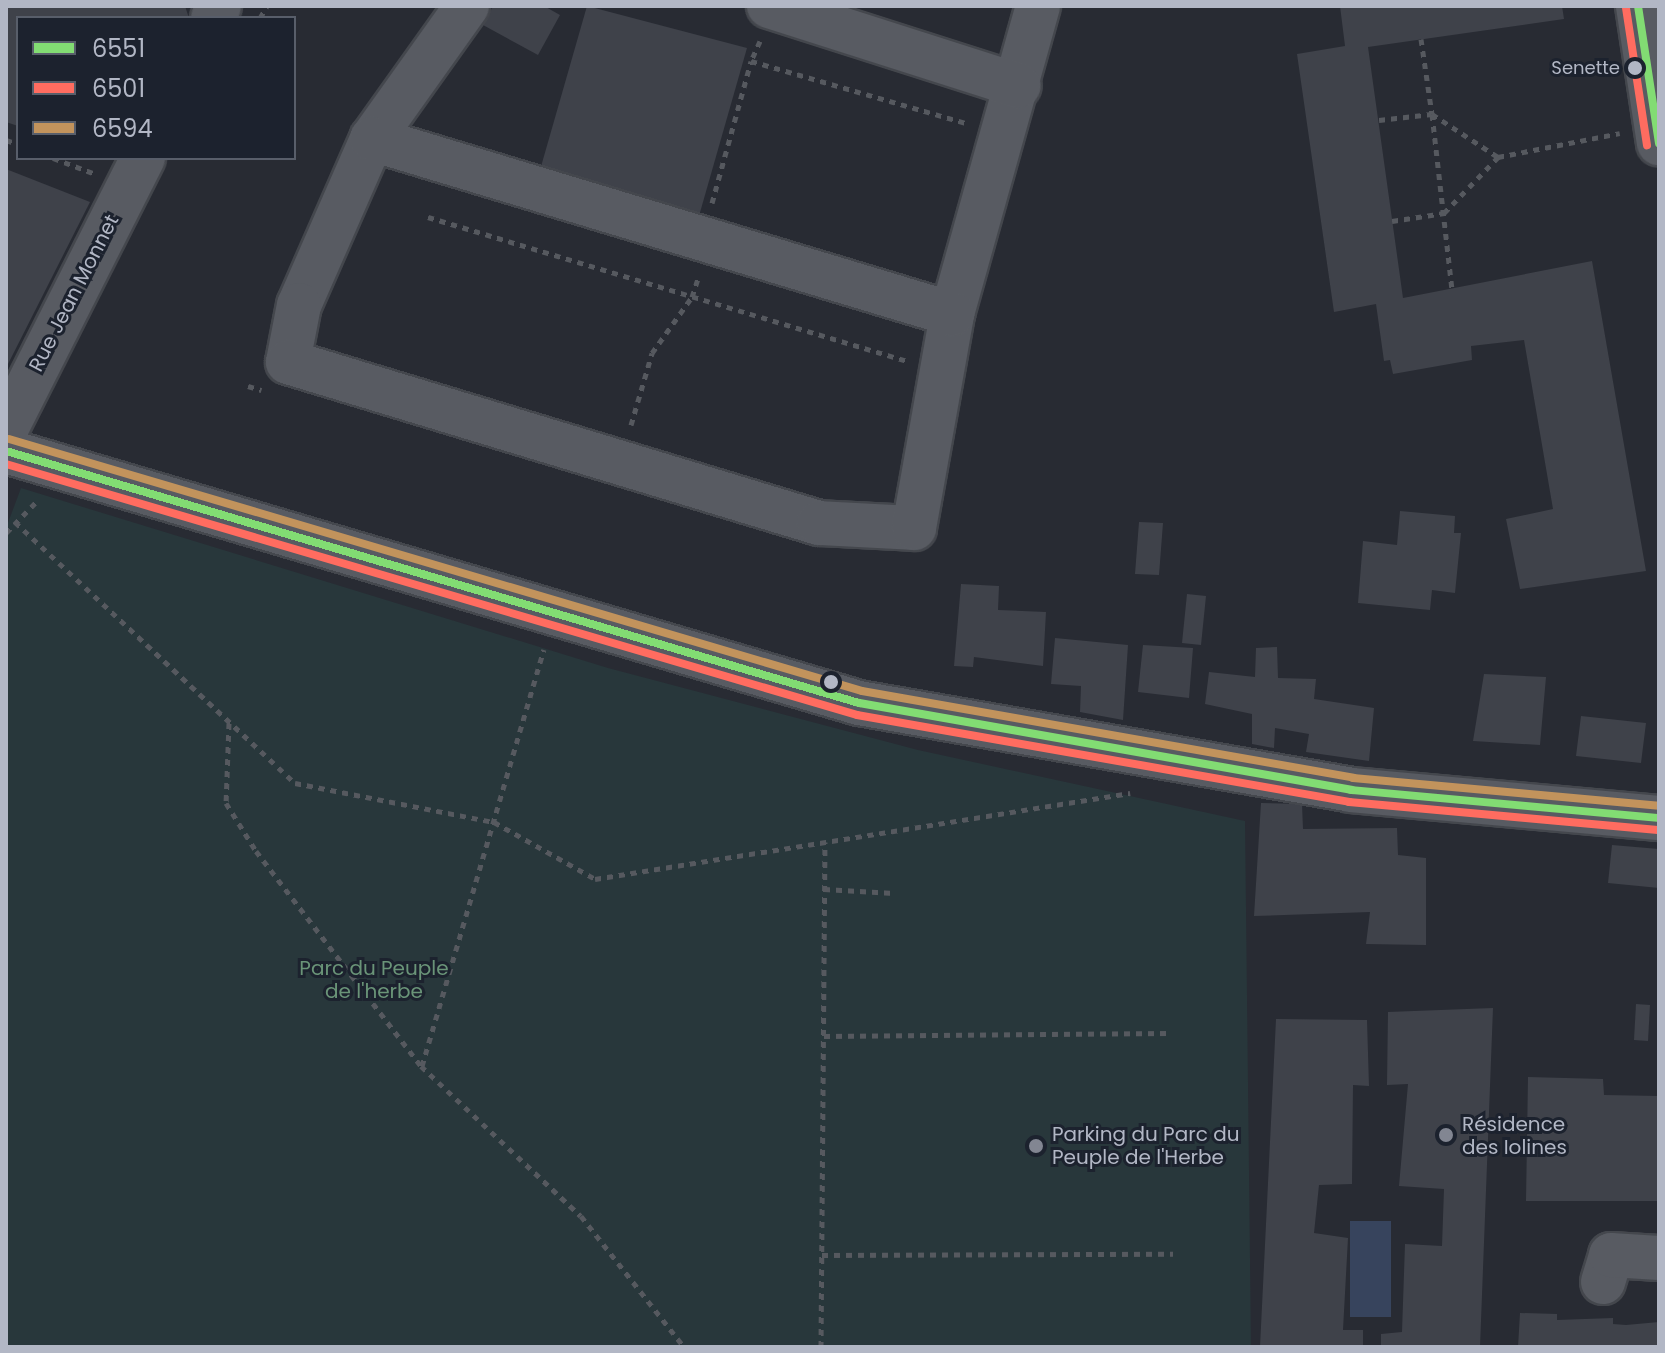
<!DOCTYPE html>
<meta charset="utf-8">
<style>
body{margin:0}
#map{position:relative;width:1665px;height:1353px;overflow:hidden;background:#282b33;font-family:Poppins,sans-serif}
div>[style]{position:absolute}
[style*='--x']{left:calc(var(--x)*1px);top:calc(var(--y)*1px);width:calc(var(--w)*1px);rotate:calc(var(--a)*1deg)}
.green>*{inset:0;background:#28373b}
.water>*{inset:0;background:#37445d}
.building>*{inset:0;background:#3f424a}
.path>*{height:5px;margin-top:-2.5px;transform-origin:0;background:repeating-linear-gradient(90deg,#56595f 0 6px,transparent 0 12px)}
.roads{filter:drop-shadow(2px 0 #44474d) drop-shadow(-2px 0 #44474d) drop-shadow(0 2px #44474d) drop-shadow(0 -2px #44474d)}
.minor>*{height:44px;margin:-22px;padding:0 22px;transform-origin:22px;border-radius:22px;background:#585b62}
.bus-1>*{height:8px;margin:-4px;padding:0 4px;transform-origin:4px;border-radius:4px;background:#82dc73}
.bus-2>*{height:8px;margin:-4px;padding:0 4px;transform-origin:4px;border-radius:4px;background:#ff6c60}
.bus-3>*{height:8px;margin:-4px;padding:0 4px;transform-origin:4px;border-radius:4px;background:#c2935c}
.dots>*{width:22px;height:22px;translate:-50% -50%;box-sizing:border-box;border:4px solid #1c222e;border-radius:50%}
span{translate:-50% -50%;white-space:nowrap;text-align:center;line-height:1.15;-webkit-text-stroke:6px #1c222e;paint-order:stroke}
.bus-label{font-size:18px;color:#b2b7c5}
.right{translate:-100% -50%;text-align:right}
.street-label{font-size:20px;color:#b2b7c5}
.park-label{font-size:20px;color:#6a9478}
.poi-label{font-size:20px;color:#b2b7c5}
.left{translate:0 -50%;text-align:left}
.frame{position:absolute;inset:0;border:8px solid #b2b7c5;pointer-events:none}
.legend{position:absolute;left:16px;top:16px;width:280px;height:144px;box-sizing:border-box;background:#1c222e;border:2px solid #585e6a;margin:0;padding:10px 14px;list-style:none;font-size:24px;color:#b2b7c5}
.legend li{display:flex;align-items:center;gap:16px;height:40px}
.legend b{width:40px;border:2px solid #585e6a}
</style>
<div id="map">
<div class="green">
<i style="clip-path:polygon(21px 488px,608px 668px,918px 750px,1245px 821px,1251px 1347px,6px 1347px,6px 528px)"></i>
</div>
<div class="water">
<i style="clip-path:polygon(1350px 1221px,1391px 1221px,1391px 1317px,1350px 1317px)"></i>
</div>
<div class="building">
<i style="clip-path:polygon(6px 6px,185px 6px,189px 18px,18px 18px,18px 126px,6px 122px)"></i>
<i style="clip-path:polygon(493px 6px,544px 6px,560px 15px,538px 55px,483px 25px)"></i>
<i style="clip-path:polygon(587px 6px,747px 48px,699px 216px,540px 170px)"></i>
<i style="clip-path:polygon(1340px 6px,1562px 6px,1564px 19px,1368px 47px,1403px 298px,1592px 261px,1646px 571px,1520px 589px,1506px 519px,1553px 509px,1524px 340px,1471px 346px,1472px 360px,1393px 374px,1390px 360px,1384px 361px,1376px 304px,1334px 312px,1297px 54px,1345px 46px)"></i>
<i style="clip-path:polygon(6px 169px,90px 202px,6px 368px)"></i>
<i style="clip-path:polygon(1400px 511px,1455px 516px,1454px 533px,1461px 533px,1455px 593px,1432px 590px,1430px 610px,1358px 603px,1363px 541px,1397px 545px)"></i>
<i style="clip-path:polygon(1139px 522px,1163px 523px,1159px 575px,1135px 574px)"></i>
<i style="clip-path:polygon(961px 584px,999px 586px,998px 610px,1046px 612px,1043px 666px,974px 657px,973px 667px,954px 666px)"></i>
<i style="clip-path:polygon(1187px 594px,1206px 596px,1201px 645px,1182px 643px)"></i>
<i style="clip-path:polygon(1055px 638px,1128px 645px,1123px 720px,1080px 712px,1081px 686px,1051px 684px)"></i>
<i style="clip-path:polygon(1143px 645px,1193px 648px,1189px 698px,1138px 692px)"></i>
<i style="clip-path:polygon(1277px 647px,1278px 678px,1316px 679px,1314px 699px,1374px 708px,1369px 761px,1306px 752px,1309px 734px,1275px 728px,1274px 748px,1252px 744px,1252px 714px,1205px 704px,1209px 672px,1255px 677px,1256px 648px)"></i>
<i style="clip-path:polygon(1484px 674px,1546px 677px,1540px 745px,1473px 741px)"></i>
<i style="clip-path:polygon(1581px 716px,1646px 723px,1641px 763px,1576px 756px)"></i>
<i style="clip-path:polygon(1261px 803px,1302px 804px,1303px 829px,1397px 828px,1398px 855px,1426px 858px,1426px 945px,1366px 944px,1370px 912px,1254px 916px)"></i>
<i style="clip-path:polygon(1612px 845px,1659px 849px,1659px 888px,1608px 883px)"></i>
<i style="clip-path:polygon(1636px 1004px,1650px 1005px,1648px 1041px,1634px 1040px)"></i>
<i style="clip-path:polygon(1493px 1008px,1480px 1347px,1381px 1347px,1381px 1334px,1402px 1332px,1405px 1244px,1442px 1246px,1444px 1189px,1399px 1186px,1408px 1084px,1387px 1085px,1388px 1012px)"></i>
<i style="clip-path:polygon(1276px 1019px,1367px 1020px,1369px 1086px,1353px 1085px,1352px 1184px,1319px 1185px,1314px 1233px,1348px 1238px,1343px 1330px,1363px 1330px,1363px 1347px,1260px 1347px)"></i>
<i style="clip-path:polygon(1528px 1077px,1603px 1079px,1604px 1095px,1659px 1096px,1659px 1201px,1526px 1201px)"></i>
<i style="clip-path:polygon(1520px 1313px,1557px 1314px,1557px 1320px,1613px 1318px,1613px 1324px,1626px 1325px,1659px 1322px,1659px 1347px,1518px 1347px)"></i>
</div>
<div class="path">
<i style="--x:260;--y:18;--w:14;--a:-60"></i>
<i style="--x:1421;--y:39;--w:76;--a:81.7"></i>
<i style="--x:1432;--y:114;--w:79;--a:33.1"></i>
<i style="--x:760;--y:41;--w:22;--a:114"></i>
<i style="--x:751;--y:61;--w:224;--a:16.1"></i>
<i style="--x:1379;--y:120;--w:53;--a:-6.5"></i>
<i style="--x:1432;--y:114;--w:176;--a:83.5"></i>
<i style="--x:6;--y:140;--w:13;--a:18"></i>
<i style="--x:53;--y:158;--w:43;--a:20.6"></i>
<i style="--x:712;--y:203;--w:147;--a:-74.6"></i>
<i style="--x:428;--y:217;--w:500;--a:16.73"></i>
<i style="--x:1392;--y:221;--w:53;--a:-8.7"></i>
<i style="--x:1444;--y:213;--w:78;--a:-46"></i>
<i style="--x:1498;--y:157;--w:124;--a:-11.1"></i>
<i style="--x:248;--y:386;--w:14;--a:17"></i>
<i style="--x:631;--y:425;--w:75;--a:-73.7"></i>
<i style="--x:652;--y:353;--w:69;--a:-54.5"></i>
<i style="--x:692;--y:297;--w:22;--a:-72"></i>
<i style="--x:15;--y:522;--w:383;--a:43"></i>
<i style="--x:295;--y:783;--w:203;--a:11.1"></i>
<i style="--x:494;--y:822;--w:116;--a:29.4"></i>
<i style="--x:595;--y:879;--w:542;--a:-9.13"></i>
<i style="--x:6;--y:533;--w:47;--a:-45.9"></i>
<i style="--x:229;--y:723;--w:80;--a:92.1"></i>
<i style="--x:226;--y:803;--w:57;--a:58"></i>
<i style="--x:256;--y:851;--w:271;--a:52.5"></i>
<i style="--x:421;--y:1066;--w:219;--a:43.2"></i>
<i style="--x:581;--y:1216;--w:167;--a:51.8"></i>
<i style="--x:824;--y:889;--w:70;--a:3.3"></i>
<i style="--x:824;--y:1036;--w:346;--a:-0.5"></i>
<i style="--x:422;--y:1066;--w:434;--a:-73.7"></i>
<i style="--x:822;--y:1255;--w:351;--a:-0.2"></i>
<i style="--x:821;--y:1347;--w:505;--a:-89.55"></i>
</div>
<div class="roads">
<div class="minor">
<i style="--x:467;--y:6;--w:163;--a:125.5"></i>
<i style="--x:372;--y:139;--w:181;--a:113.7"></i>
<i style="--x:299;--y:305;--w:58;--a:100.9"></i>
<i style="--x:288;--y:362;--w:555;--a:16.87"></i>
<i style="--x:819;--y:523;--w:95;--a:3"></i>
<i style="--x:914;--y:528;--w:217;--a:-79.9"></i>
<i style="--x:952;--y:314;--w:320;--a:-74.4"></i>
<i style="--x:769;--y:6;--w:262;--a:17.7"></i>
<i style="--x:1638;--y:6;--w:139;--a:81.3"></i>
<i style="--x:213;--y:18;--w:13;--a:-63"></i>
<i style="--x:372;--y:139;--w:606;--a:16.79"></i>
<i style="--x:6;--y:429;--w:304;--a:-63.2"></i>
<i style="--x:6;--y:451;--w:889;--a:16.46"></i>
<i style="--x:859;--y:703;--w:500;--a:10"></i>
<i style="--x:1351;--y:790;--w:309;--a:5.2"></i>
<i style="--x:1603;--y:1282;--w:28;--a:-73"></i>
<i style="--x:1611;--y:1255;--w:48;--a:3.6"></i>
</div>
</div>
<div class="bus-1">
<i style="--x:1638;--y:6;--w:139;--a:81.3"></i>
<i style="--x:6;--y:451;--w:889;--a:16.46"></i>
<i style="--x:859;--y:703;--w:500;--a:10"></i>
<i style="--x:1351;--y:790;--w:309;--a:5.2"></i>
</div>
<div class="bus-2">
<i style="--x:1626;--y:8;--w:139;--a:81.3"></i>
<i style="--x:6;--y:464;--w:887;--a:16.43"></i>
<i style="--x:857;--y:715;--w:500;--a:10"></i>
<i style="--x:1349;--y:802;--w:310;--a:5.2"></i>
</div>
<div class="bus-3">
<i style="--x:9;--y:439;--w:889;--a:16.46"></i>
<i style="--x:862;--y:691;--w:499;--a:10"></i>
<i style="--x:1353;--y:778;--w:307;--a:5.2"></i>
</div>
<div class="dots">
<i style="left:1635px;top:68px;background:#b2b7c5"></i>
<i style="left:831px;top:682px;background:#b2b7c5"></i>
<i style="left:1446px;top:1135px;background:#828692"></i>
<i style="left:1036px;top:1146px;background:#828692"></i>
</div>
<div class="bus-label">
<span class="right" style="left:1620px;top:68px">Senette</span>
</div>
<div class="street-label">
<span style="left:74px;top:293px;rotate:-63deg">Rue Jean Monnet</span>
</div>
<div class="park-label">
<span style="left:374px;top:980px">Parc du Peuple<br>de l'herbe</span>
</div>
<div class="poi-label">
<span class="left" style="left:1462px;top:1136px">Résidence<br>des Iolines</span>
<span class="left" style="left:1052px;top:1146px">Parking du Parc du<br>Peuple de l'Herbe</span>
</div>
<div class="frame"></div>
<ul class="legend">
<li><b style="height:10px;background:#82dc73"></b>6551</li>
<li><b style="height:10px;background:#ff6c60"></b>6501</li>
<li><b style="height:10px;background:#c2935c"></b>6594</li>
</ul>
</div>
